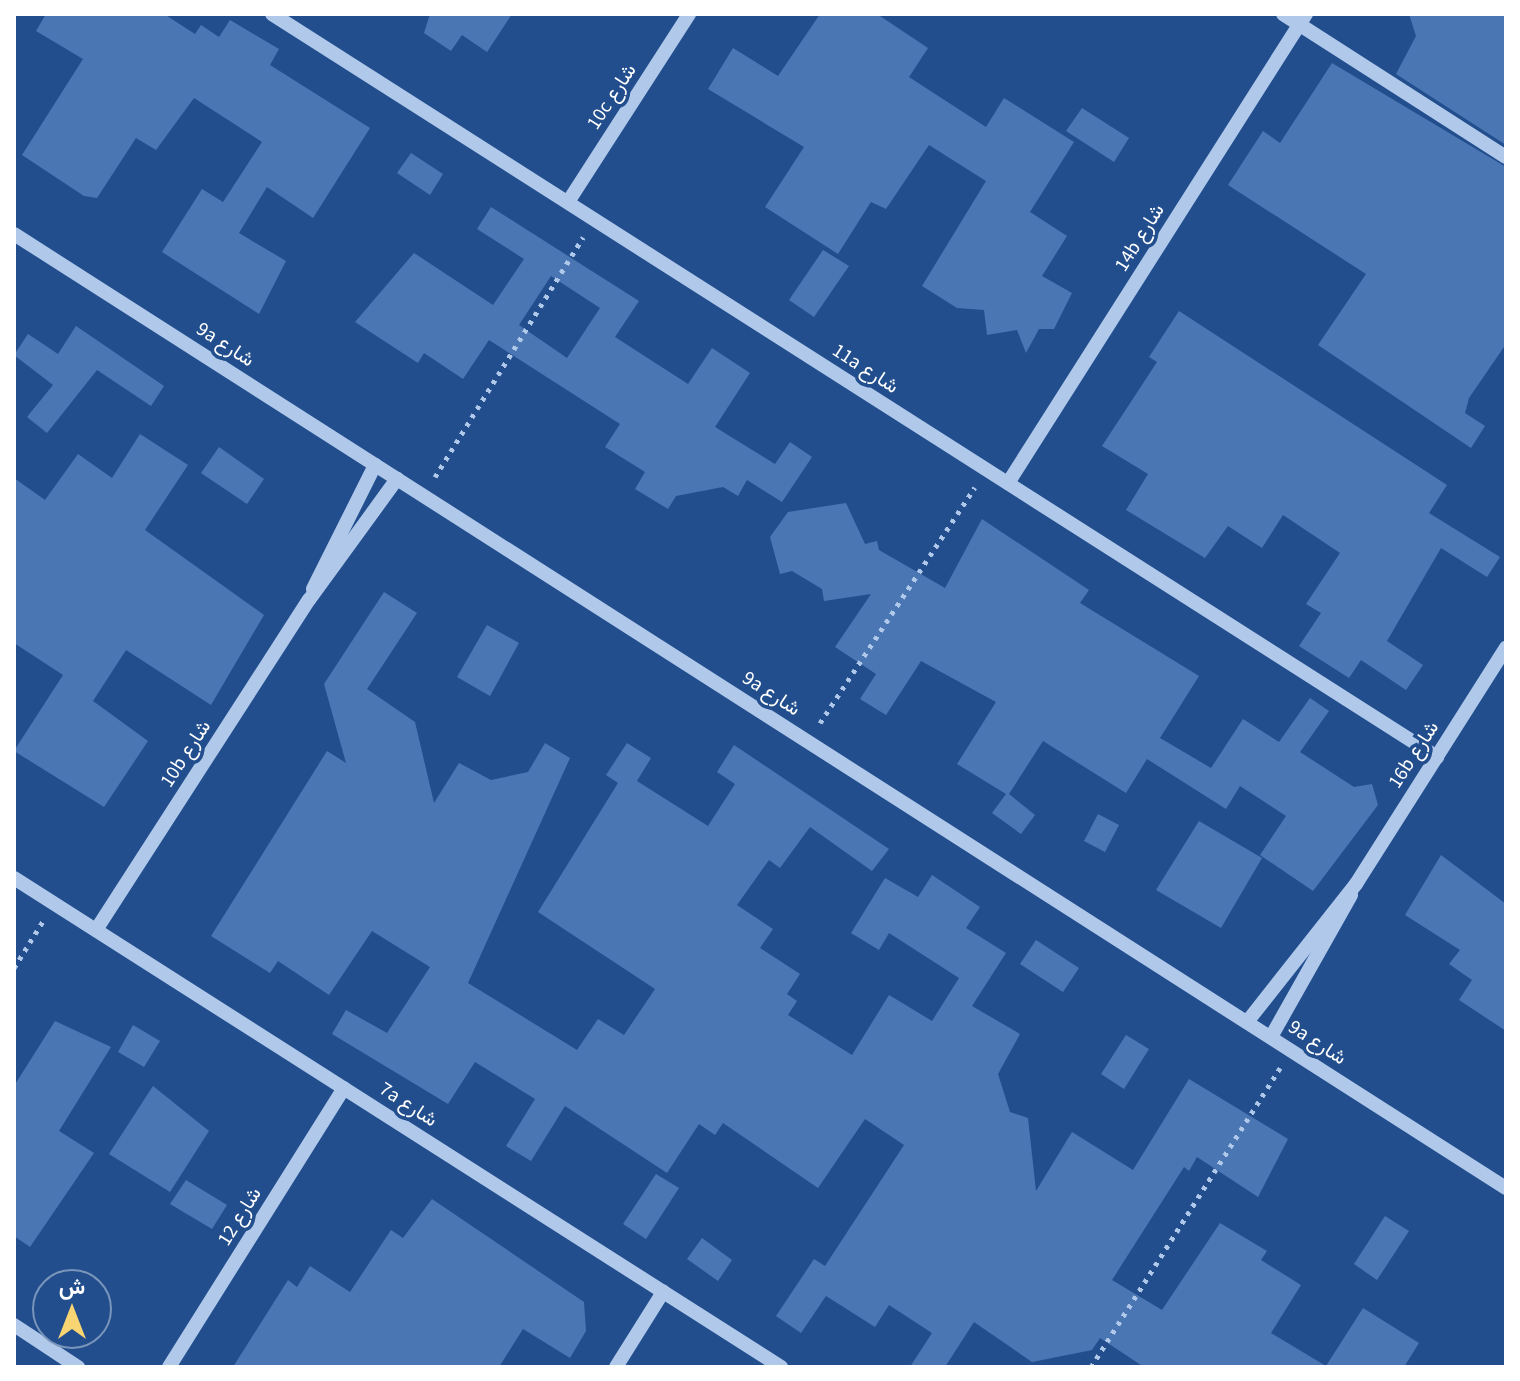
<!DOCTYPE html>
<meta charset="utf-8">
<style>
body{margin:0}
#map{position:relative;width:1520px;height:1381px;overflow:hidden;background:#224e8d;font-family:"Source Sans 3",Vazirmatn,sans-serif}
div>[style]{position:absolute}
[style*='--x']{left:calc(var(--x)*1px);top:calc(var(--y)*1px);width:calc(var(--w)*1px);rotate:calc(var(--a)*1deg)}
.building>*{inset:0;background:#4a77b4}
.path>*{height:5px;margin-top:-2.5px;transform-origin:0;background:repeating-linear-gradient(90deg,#b0c9eb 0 4px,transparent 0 10px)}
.minor>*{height:14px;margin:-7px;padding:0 7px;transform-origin:7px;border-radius:7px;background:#b0c9eb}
span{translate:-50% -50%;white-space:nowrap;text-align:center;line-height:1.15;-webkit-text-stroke:7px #224e8d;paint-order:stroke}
.street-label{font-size:20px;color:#fff}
.frame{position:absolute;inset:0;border:16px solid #fff;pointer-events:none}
.north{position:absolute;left:32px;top:1269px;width:80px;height:80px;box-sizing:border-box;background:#224e8d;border:2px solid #7a95bb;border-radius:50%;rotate:0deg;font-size:22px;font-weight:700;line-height:32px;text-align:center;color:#fff}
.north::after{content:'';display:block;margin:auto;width:28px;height:36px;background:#f8d472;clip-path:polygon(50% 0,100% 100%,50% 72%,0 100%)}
</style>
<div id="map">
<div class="building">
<i style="clip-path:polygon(46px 14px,164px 14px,195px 34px,201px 25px,219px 37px,230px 20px,279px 49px,270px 65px,370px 128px,313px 218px,267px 187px,239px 233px,286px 261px,259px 314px,162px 252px,202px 189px,223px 202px,262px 142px,194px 98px,156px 150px,136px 138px,97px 198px,84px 196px,22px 155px,83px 59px,36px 31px)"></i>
<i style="clip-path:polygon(430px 14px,512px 14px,487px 52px,462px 35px,451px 51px,424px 33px)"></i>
<i style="clip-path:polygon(820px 14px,877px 14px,928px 48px,909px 77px,986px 127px,1004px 98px,1074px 142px,1030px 212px,1067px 236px,1042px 276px,1072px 293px,1054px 329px,1039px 329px,1026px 353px,1017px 330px,987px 335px,984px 310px,957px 308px,922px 286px,986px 181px,929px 145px,886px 209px,871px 202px,838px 254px,765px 207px,804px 147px,708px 89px,733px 48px,778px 76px)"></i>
<i style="clip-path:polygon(1409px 14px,1506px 14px,1506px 145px,1396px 74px,1416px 36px)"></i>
<i style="clip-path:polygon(1332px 63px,1506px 167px,1506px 344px,1469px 398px,1465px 413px,1485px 426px,1471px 448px,1318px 345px,1366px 274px,1228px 185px,1263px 131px,1280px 143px)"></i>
<i style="clip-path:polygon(1082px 108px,1129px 138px,1114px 162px,1066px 131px)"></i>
<i style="clip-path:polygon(411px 153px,443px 174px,430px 195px,397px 173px)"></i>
<i style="clip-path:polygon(evenodd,491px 207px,639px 301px,615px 337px,688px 384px,712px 348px,750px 373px,715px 427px,775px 464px,790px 442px,812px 457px,782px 502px,747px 480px,738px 496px,723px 487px,676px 496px,668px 509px,635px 489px,645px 472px,605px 447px,620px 424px,489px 340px,463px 379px,424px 353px,418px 363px,355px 322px,414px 253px,493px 305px,524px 259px,477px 229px,491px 207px,551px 276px,600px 308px,567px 358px,519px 325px,551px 276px)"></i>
<i style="clip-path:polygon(823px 250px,849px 266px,814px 317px,789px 300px)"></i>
<i style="clip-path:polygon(1179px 311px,1447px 485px,1429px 513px,1500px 557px,1487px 577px,1441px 548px,1387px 641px,1423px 665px,1406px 690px,1361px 660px,1349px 678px,1299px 646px,1321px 613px,1306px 604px,1340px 553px,1283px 515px,1262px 548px,1228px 526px,1205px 558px,1126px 510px,1148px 474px,1102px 446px,1157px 362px,1149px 357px)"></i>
<i style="clip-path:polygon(76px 326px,164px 386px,151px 406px,97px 370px,47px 433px,27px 417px,53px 385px,14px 355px,28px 334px,58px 354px)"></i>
<i style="clip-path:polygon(140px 434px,188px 465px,145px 530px,264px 615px,211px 705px,126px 650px,93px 701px,148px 741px,104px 807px,14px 751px,63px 675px,14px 643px,14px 478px,45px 500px,78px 454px,112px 478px)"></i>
<i style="clip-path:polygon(219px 447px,264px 479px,247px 504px,201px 473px)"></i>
<i style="clip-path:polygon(846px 503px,865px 544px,877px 541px,879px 550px,945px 588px,982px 519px,1089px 590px,1080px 603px,1199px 676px,1160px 738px,1211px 768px,1243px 719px,1279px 742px,1310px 698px,1329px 711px,1300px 752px,1354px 787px,1372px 784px,1378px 805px,1313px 891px,1260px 855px,1286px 816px,1240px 786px,1226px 809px,1147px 759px,1126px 793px,1043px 741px,1009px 794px,1035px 815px,1021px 834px,992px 813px,1006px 794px,957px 764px,996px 702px,921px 661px,886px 715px,860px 699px,876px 674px,835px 647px,871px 594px,824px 601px,822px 589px,792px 571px,780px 574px,770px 537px,788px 512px)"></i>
<i style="clip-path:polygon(384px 592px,417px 613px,367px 689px,415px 722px,434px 803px,459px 763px,491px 780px,528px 772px,545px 743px,570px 758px,468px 983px,577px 1050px,598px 1019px,624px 1035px,655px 989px,538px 912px,618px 783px,606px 775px,627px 743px,651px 758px,637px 781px,708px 826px,735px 784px,717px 772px,734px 745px,889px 849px,872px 871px,810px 827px,780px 868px,769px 860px,737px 905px,773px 929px,760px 948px,800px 974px,787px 994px,797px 1001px,788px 1015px,852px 1055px,889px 995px,932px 1021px,959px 978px,889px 933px,879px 950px,851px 933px,885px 878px,918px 897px,932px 875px,980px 907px,966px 928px,1006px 953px,972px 1006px,1020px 1034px,998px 1074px,1010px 1112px,1028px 1118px,1036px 1191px,1072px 1132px,1133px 1170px,1189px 1079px,1288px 1139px,1258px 1197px,1197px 1157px,1189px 1171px,1184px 1167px,1112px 1280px,1162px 1310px,1220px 1223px,1267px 1251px,1261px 1260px,1301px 1285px,1271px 1333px,1326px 1366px,1363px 1308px,1419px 1343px,1404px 1367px,1144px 1367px,1100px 1338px,1092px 1350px,1032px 1362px,974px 1322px,945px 1367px,910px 1367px,932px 1333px,889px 1305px,875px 1327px,826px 1296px,801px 1333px,776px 1316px,814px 1259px,825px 1266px,904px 1145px,865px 1119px,818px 1188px,723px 1123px,715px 1135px,699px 1124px,667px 1173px,565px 1106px,531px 1161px,506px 1146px,535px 1099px,475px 1062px,448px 1104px,332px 1034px,346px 1010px,387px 1033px,430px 967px,372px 931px,329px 995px,278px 961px,270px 973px,211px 936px,327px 751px,346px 763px,324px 684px)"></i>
<i style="clip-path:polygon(487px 625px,519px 643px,490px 696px,457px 677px)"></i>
<i style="clip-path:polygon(1098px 814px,1119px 825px,1105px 852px,1084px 841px)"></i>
<i style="clip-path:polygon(1199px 821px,1262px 858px,1221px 928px,1156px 890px)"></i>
<i style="clip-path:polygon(1441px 855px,1506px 904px,1506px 1031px,1459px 1000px,1472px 980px,1449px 964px,1460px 950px,1405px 915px)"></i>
<i style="clip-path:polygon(1036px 940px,1079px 968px,1063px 992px,1020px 964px)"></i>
<i style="clip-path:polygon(55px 1021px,111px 1047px,59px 1131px,94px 1153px,30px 1247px,14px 1236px,14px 1086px)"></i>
<i style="clip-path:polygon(133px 1025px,160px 1041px,144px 1067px,118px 1052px)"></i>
<i style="clip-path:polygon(1126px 1035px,1149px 1049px,1124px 1089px,1101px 1074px)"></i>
<i style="clip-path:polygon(153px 1086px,209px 1131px,170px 1192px,109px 1154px)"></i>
<i style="clip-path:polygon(656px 1174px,679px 1188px,646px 1239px,623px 1224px)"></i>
<i style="clip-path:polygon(186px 1180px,227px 1205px,212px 1229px,170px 1204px)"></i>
<i style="clip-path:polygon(432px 1199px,584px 1302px,586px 1331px,570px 1358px,523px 1329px,499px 1367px,233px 1367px,288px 1280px,297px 1287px,310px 1266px,350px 1292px,391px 1230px,403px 1238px)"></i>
<i style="clip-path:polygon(1385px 1216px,1409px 1231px,1377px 1280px,1354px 1264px)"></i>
<i style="clip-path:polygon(702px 1238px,732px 1260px,718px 1281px,687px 1259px)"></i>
</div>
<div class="path">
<i style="--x:435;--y:477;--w:282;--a:-58.3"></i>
<i style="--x:820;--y:723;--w:282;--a:-56.7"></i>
<i style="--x:14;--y:968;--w:55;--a:-58.3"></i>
<i style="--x:1091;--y:1367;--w:354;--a:-57.7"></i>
</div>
<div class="minor">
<i style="--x:272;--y:14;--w:1382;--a:32.53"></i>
<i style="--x:1283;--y:14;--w:265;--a:32.7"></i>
<i style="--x:568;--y:202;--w:224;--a:-57.2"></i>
<i style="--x:14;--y:234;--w:1771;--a:32.6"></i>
<i style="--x:1008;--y:483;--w:556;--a:-57.57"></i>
<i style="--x:313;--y:589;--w:139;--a:-63.4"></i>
<i style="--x:14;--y:878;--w:910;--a:32.52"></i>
<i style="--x:96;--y:930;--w:393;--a:-57.2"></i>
<i style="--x:309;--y:600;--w:150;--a:-54"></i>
<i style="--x:1247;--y:1022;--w:176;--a:-51.7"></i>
<i style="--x:1356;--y:884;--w:280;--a:-57.6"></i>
<i style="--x:1271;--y:1037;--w:163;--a:-60.6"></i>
<i style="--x:14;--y:1325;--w:77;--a:33.3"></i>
<i style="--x:169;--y:1367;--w:329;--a:-57.9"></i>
<i style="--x:616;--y:1367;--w:89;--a:-57.9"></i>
</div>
<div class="street-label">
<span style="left:612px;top:97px;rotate:-57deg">10c شارع</span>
<span style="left:1140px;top:238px;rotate:-58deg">14b شارع</span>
<span style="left:225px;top:345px;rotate:33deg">9a شارع</span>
<span style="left:865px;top:369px;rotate:33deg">11a شارع</span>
<span style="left:771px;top:694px;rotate:33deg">9a شارع</span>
<span style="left:186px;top:754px;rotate:-57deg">10b شارع</span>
<span style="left:1414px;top:755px;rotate:-57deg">16b شارع</span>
<span style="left:1317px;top:1043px;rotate:33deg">9a شارع</span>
<span style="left:408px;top:1105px;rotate:33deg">7a شارع</span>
<span style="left:240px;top:1217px;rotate:-58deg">شارع 12</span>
</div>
<div class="frame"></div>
<div class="north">ش</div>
</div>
